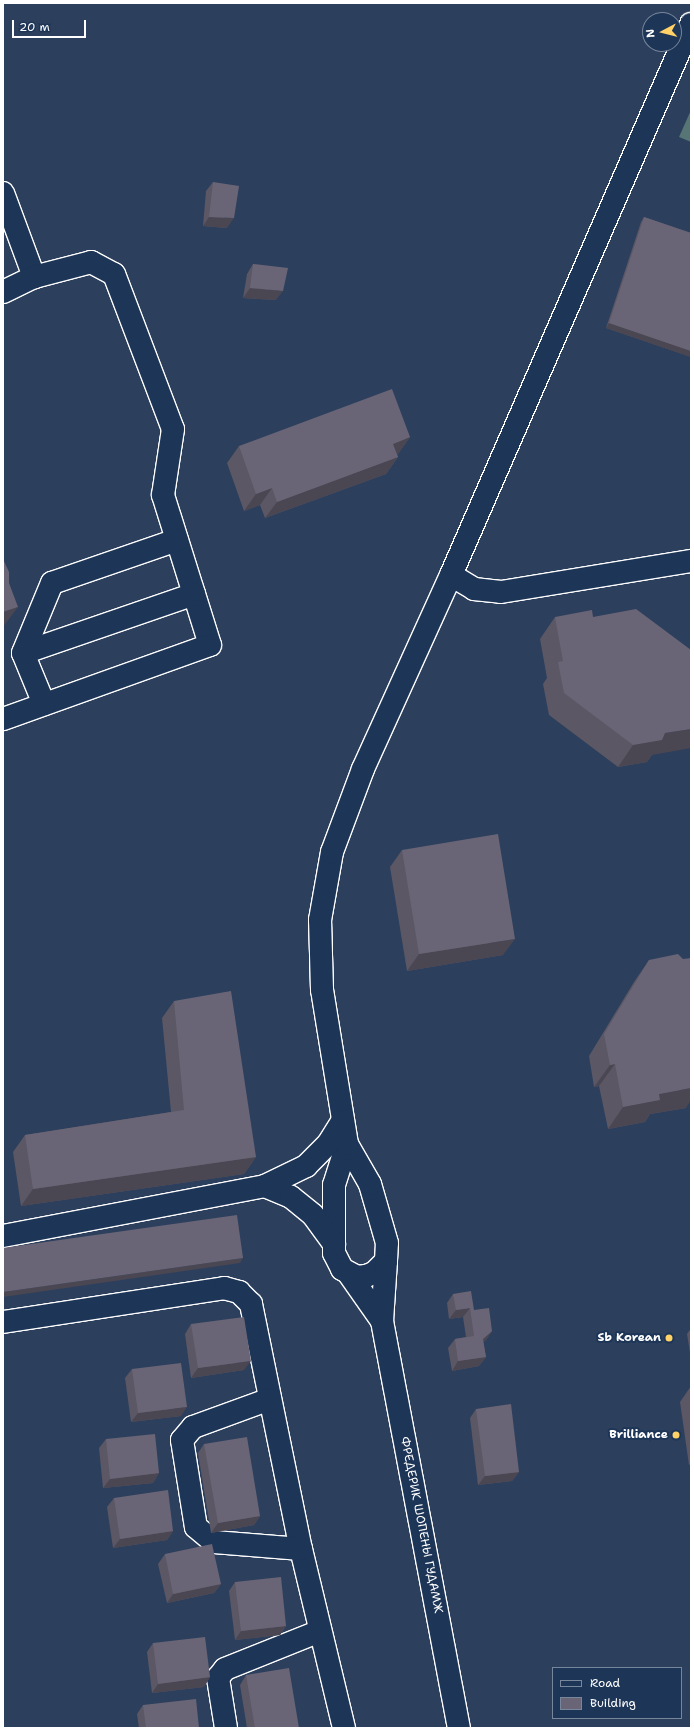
<!DOCTYPE html>
<meta charset="utf-8">
<style>
body{margin:0}
#map{position:relative;width:694px;height:1731px;overflow:hidden;background:#2c3f5d;font-family:"Shantell Sans",sans-serif}
div>[style]{position:absolute}
[style*='--x']{left:calc(var(--x)*1px);top:calc(var(--y)*1px);width:calc(var(--w)*1px);rotate:calc(var(--a)*1deg)}
.green>*{inset:0;background:#567574}
.roads{filter:drop-shadow(1px 0 #fff) drop-shadow(-1px 0 #fff) drop-shadow(0 1px #fff) drop-shadow(0 -1px #fff)}
.minor>*{height:22px;margin:-11px;padding:0 11px;transform-origin:11px;border-radius:11px;background:#1d3557}
.wall>*{inset:0;background:#5b5765}
.shaded-wall>*{inset:0;background:#4a4753}
.building>*{inset:0;background:#6a6576}
.dots>*{width:11px;height:11px;translate:-50% -50%;box-sizing:border-box;border:2px solid #1d3557;border-radius:50%}
span{translate:-50% -50%;white-space:nowrap;text-align:center;line-height:1.15;-webkit-text-stroke:4px #1d3557;paint-order:stroke}
.poi-label{font-size:12px;color:#fff;font-weight:700}
.right{translate:-100% -50%;text-align:right}
.street-label{font-size:12px;color:#fff}
.frame{position:absolute;inset:0;border:4px solid #fff;pointer-events:none}
.legend{position:absolute;left:552px;top:1667px;width:130px;height:52px;box-sizing:border-box;background:#1d3557;border:1px solid #77869a;margin:0;padding:5px 7px;list-style:none;font-size:12px;color:#fff}
.legend li{display:flex;align-items:center;gap:8px;height:20px}
.legend b{width:20px;border:1px solid #77869a}
.north{position:absolute;left:642px;top:12px;width:40px;height:40px;box-sizing:border-box;background:#1d3557;border:1px solid #77869a;border-radius:50%;rotate:263deg;font-size:11px;font-weight:700;line-height:16px;text-align:center;color:#fff}
.north::after{content:'';display:block;margin:auto;width:14px;height:18px;background:#ffd166;clip-path:polygon(50% 0,100% 100%,50% 72%,0 100%)}
.scale{position:absolute;left:12px;top:20px;width:74px;height:18px;box-sizing:border-box;border:2px solid #fff;border-top:0;padding-left:5px;font-size:12px;line-height:14px;white-space:nowrap;color:#fff;-webkit-text-stroke:3px #1d3557;paint-order:stroke}
</style>
<div id="map">
<div class="green">
<i style="clip-path:polygon(691px 110px,691px 142px,679px 137px)"></i>
</div>
<div class="roads">
<div class="minor">
<i style="--x:3;--y:193;--w:90;--a:69.7"></i>
<i style="--x:34;--y:277;--w:59;--a:-14.7"></i>
<i style="--x:91;--y:262;--w:26;--a:28"></i>
<i style="--x:114;--y:274;--w:166;--a:69.2"></i>
<i style="--x:173;--y:429;--w:67;--a:98.6"></i>
<i style="--x:163;--y:495;--w:157;--a:72.6"></i>
<i style="--x:210;--y:645;--w:220;--a:160.3"></i>
<i style="--x:3;--y:292;--w:34;--a:-26"></i>
<i style="--x:451;--y:575;--w:27;--a:31"></i>
<i style="--x:474;--y:589;--w:27;--a:6"></i>
<i style="--x:501;--y:592;--w:193;--a:-9.3"></i>
<i style="--x:23;--y:653;--w:181;--a:-19"></i>
<i style="--x:44;--y:704;--w:55;--a:-112.4"></i>
<i style="--x:23;--y:653;--w:76;--a:-67.5"></i>
<i style="--x:52;--y:583;--w:132;--a:-19"></i>
<i style="--x:347;--y:1144;--w:43;--a:107.6"></i>
<i style="--x:334;--y:1185;--w:68;--a:90"></i>
<i style="--x:334;--y:1253;--w:18;--a:63"></i>
<i style="--x:342;--y:1269;--w:17;--a:28"></i>
<i style="--x:357;--y:1277;--w:9;--a:-6"></i>
<i style="--x:366;--y:1276;--w:9;--a:-21"></i>
<i style="--x:374;--y:1273;--w:17;--a:-45"></i>
<i style="--x:386;--y:1261;--w:18;--a:-87"></i>
<i style="--x:387;--y:1243;--w:61;--a:-106.1"></i>
<i style="--x:370;--y:1184;--w:46;--a:-119.9"></i>
<i style="--x:347;--y:1144;--w:156;--a:-99.2"></i>
<i style="--x:322;--y:990;--w:70;--a:-91.6"></i>
<i style="--x:320;--y:920;--w:69;--a:-80"></i>
<i style="--x:332;--y:852;--w:89;--a:-69.5"></i>
<i style="--x:363;--y:769;--w:213;--a:-65.6"></i>
<i style="--x:451;--y:575;--w:601;--a:-66.46"></i>
<i style="--x:265;--y:1186;--w:28;--a:23"></i>
<i style="--x:291;--y:1197;--w:28;--a:39"></i>
<i style="--x:313;--y:1215;--w:36;--a:54"></i>
<i style="--x:3;--y:1236;--w:267;--a:-10.8"></i>
<i style="--x:265;--y:1186;--w:46;--a:-26"></i>
<i style="--x:306;--y:1166;--w:31;--a:-45"></i>
<i style="--x:328;--y:1144;--w:28;--a:-58"></i>
<i style="--x:386;--y:1261;--w:60;--a:93.8"></i>
<i style="--x:382;--y:1321;--w:414;--a:79.3"></i>
<i style="--x:349;--y:1274;--w:57;--a:54.9"></i>
<i style="--x:3;--y:1322;--w:224;--a:-8.7"></i>
<i style="--x:224;--y:1288;--w:16;--a:15"></i>
<i style="--x:239;--y:1292;--w:17;--a:45"></i>
<i style="--x:251;--y:1304;--w:250;--a:78.5"></i>
<i style="--x:301;--y:1549;--w:184;--a:76.5"></i>
<i style="--x:270;--y:1399;--w:82;--a:160"></i>
<i style="--x:193;--y:1427;--w:17;--a:130"></i>
<i style="--x:182;--y:1440;--w:88;--a:80.9"></i>
<i style="--x:196;--y:1527;--w:23;--a:40"></i>
<i style="--x:214;--y:1542;--w:87;--a:4.6"></i>
<i style="--x:226;--y:1728;--w:51;--a:-99.1"></i>
<i style="--x:218;--y:1678;--w:11;--a:-52"></i>
<i style="--x:225;--y:1669;--w:102;--a:-21.8"></i>
</div>
</div>
<div class="wall">
<i style="clip-path:polygon(213px 182px,227px 228px,203px 226px,206px 191px)"></i>
<i style="clip-path:polygon(644px 217px,691px 233px,691px 357px,606px 328px,641px 222px)"></i>
<i style="clip-path:polygon(253px 264px,276px 300px,243px 298px,247px 274px)"></i>
<i style="clip-path:polygon(410px 437px,398px 454px,397px 455px,398px 457px,386px 474px,265px 518px,260px 505px,244px 511px,227px 463px,239px 446px)"></i>
<i style="clip-path:polygon(555px 617px,593px 617px,652px 755px,647px 762px,618px 767px,549px 715px,543px 684px,547px 678px,540px 639px)"></i>
<i style="clip-path:polygon(402px 850px,503px 955px,407px 971px,390px 867px)"></i>
<i style="clip-path:polygon(649px 960px,686px 1108px,650px 1114px,645px 1122px,608px 1129px,599px 1086px,594px 1087px,589px 1056px,634px 982px)"></i>
<i style="clip-path:polygon(174px 1001px,256px 1157px,244px 1174px,21px 1206px,13px 1152px,25px 1135px,171px 1112px,162px 1018px)"></i>
<i style="clip-path:polygon(453px 1294px,474px 1310px,492px 1331px,486px 1340px,483px 1342px,486px 1357px,479px 1366px,452px 1371px,448px 1348px,455px 1339px,466px 1337px,463px 1317px,449px 1319px,447px 1303px)"></i>
<i style="clip-path:polygon(191px 1324px,244px 1370px,191px 1378px,185px 1334px)"></i>
<i style="clip-path:polygon(691px 1328px,691px 1359px,687px 1334px)"></i>
<i style="clip-path:polygon(132px 1369px,181px 1416px,131px 1422px,125px 1378px)"></i>
<i style="clip-path:polygon(691px 1386px,691px 1464px,689px 1465px,680px 1402px)"></i>
<i style="clip-path:polygon(476px 1409px,519px 1472px,512px 1481px,478px 1485px,470px 1418px)"></i>
<i style="clip-path:polygon(106px 1439px,159px 1473px,153px 1483px,103px 1488px,99px 1448px)"></i>
<i style="clip-path:polygon(204px 1444px,260px 1516px,254px 1525px,211px 1533px,198px 1453px)"></i>
<i style="clip-path:polygon(114px 1498px,173px 1531px,167px 1540px,113px 1548px,107px 1507px)"></i>
<i style="clip-path:polygon(165px 1554px,221px 1584px,214px 1593px,167px 1603px,158px 1564px)"></i>
<i style="clip-path:polygon(235px 1582px,286px 1626px,280px 1635px,235px 1640px,229px 1591px)"></i>
<i style="clip-path:polygon(153px 1643px,210px 1677px,204px 1687px,152px 1693px,147px 1652px)"></i>
<i style="clip-path:polygon(246px 1675px,299px 1728px,247px 1728px,240px 1685px)"></i>
<i style="clip-path:polygon(143px 1705px,199px 1728px,139px 1728px,137px 1714px)"></i>
</div>
<div class="shaded-wall">
<i style="clip-path:polygon(209px 217px,234px 218px,227px 228px,203px 226px)"></i>
<i style="clip-path:polygon(250px 288px,283px 291px,276px 300px,243px 298px)"></i>
<i style="clip-path:polygon(609px 323px,691px 351px,691px 357px,606px 328px)"></i>
<i style="clip-path:polygon(410px 437px,398px 454px,381px 461px,393px 444px)"></i>
<i style="clip-path:polygon(398px 457px,386px 474px,265px 518px,277px 502px)"></i>
<i style="clip-path:polygon(272px 488px,260px 505px,244px 511px,256px 494px)"></i>
<i style="clip-path:polygon(18px 607px,3px 627px,3px 628px,3px 612px)"></i>
<i style="clip-path:polygon(691px 729px,691px 748px,652px 755px,647px 762px,618px 767px,633px 745px,665px 733px)"></i>
<i style="clip-path:polygon(515px 939px,503px 955px,407px 971px,419px 954px)"></i>
<i style="clip-path:polygon(615px 1064px,599px 1086px,594px 1087px,610px 1065px)"></i>
<i style="clip-path:polygon(691px 1088px,691px 1100px,686px 1108px,650px 1114px,645px 1122px,608px 1129px,623px 1107px,659px 1094px)"></i>
<i style="clip-path:polygon(256px 1157px,244px 1174px,21px 1206px,33px 1189px)"></i>
<i style="clip-path:polygon(243px 1258px,240px 1263px,3px 1297px,3px 1292px)"></i>
<i style="clip-path:polygon(470px 1308px,463px 1317px,449px 1319px,456px 1310px)"></i>
<i style="clip-path:polygon(492px 1331px,486px 1340px,476px 1348px,483px 1339px)"></i>
<i style="clip-path:polygon(486px 1357px,479px 1366px,452px 1371px,458px 1361px)"></i>
<i style="clip-path:polygon(251px 1361px,244px 1370px,191px 1378px,198px 1368px)"></i>
<i style="clip-path:polygon(187px 1407px,181px 1416px,131px 1422px,138px 1413px)"></i>
<i style="clip-path:polygon(519px 1472px,512px 1481px,478px 1485px,485px 1476px)"></i>
<i style="clip-path:polygon(159px 1473px,153px 1483px,103px 1488px,110px 1479px)"></i>
<i style="clip-path:polygon(260px 1516px,254px 1525px,211px 1533px,218px 1523px)"></i>
<i style="clip-path:polygon(173px 1531px,167px 1540px,113px 1548px,120px 1539px)"></i>
<i style="clip-path:polygon(221px 1584px,214px 1593px,167px 1603px,173px 1594px)"></i>
<i style="clip-path:polygon(286px 1626px,280px 1635px,235px 1640px,241px 1631px)"></i>
<i style="clip-path:polygon(210px 1677px,204px 1687px,152px 1693px,158px 1684px)"></i>
</div>
<div class="building">
<i style="clip-path:polygon(213px 182px,239px 186px,234px 218px,209px 217px)"></i>
<i style="clip-path:polygon(644px 217px,691px 233px,691px 351px,609px 323px)"></i>
<i style="clip-path:polygon(253px 264px,288px 268px,283px 291px,250px 288px)"></i>
<i style="clip-path:polygon(392px 389px,410px 437px,393px 444px,398px 457px,277px 502px,272px 488px,256px 494px,239px 446px)"></i>
<i style="clip-path:polygon(3px 559px,9px 572px,9px 583px,18px 607px,3px 612px)"></i>
<i style="clip-path:polygon(636px 609px,691px 650px,691px 729px,665px 733px,662px 740px,633px 745px,564px 693px,558px 662px,563px 661px,555px 617px,592px 610px,593px 617px)"></i>
<i style="clip-path:polygon(498px 834px,515px 939px,419px 954px,402px 850px)"></i>
<i style="clip-path:polygon(678px 954px,683px 959px,691px 958px,691px 1088px,659px 1094px,660px 1100px,623px 1107px,615px 1064px,610px 1065px,604px 1034px,649px 960px)"></i>
<i style="clip-path:polygon(231px 991px,256px 1157px,33px 1189px,25px 1135px,184px 1110px,174px 1001px)"></i>
<i style="clip-path:polygon(237px 1215px,243px 1258px,3px 1292px,3px 1248px)"></i>
<i style="clip-path:polygon(471px 1291px,474px 1310px,489px 1308px,492px 1331px,483px 1339px,486px 1357px,458px 1361px,455px 1339px,474px 1336px,470px 1308px,456px 1310px,453px 1294px)"></i>
<i style="clip-path:polygon(244px 1317px,251px 1361px,198px 1368px,191px 1324px)"></i>
<i style="clip-path:polygon(181px 1363px,187px 1407px,138px 1413px,132px 1369px)"></i>
<i style="clip-path:polygon(511px 1404px,519px 1472px,485px 1476px,476px 1409px)"></i>
<i style="clip-path:polygon(155px 1434px,159px 1473px,110px 1479px,106px 1439px)"></i>
<i style="clip-path:polygon(247px 1437px,260px 1516px,218px 1523px,204px 1444px)"></i>
<i style="clip-path:polygon(168px 1490px,173px 1531px,120px 1539px,114px 1498px)"></i>
<i style="clip-path:polygon(212px 1544px,221px 1584px,173px 1594px,165px 1554px)"></i>
<i style="clip-path:polygon(281px 1577px,286px 1626px,241px 1631px,235px 1582px)"></i>
<i style="clip-path:polygon(205px 1637px,210px 1677px,158px 1684px,153px 1643px)"></i>
<i style="clip-path:polygon(289px 1668px,299px 1728px,255px 1728px,246px 1675px)"></i>
<i style="clip-path:polygon(196px 1699px,199px 1728px,146px 1728px,143px 1705px)"></i>
</div>
<div class="dots">
<i style="left:669px;top:1338px;background:#ffd166"></i>
<i style="left:676px;top:1435px;background:#ffd166"></i>
</div>
<div class="poi-label">
<span class="right" style="left:661px;top:1338px">Sb Korean</span>
<span class="right" style="left:668px;top:1435px">Brilliance</span>
</div>
<div class="street-label">
<span style="left:421px;top:1525px;rotate:79deg">ФРЕДЕРИК ШОПЕНЫ ГУДАМЖ</span>
</div>
<div class="frame"></div>
<ul class="legend">
<li><b style="height:5px;background:#1d3557"></b>Road</li>
<li><b style="height:11px;background:#6a6576"></b>Building</li>
</ul>
<div class="north">N</div>
<div class="scale">20 m</div>
</div>
